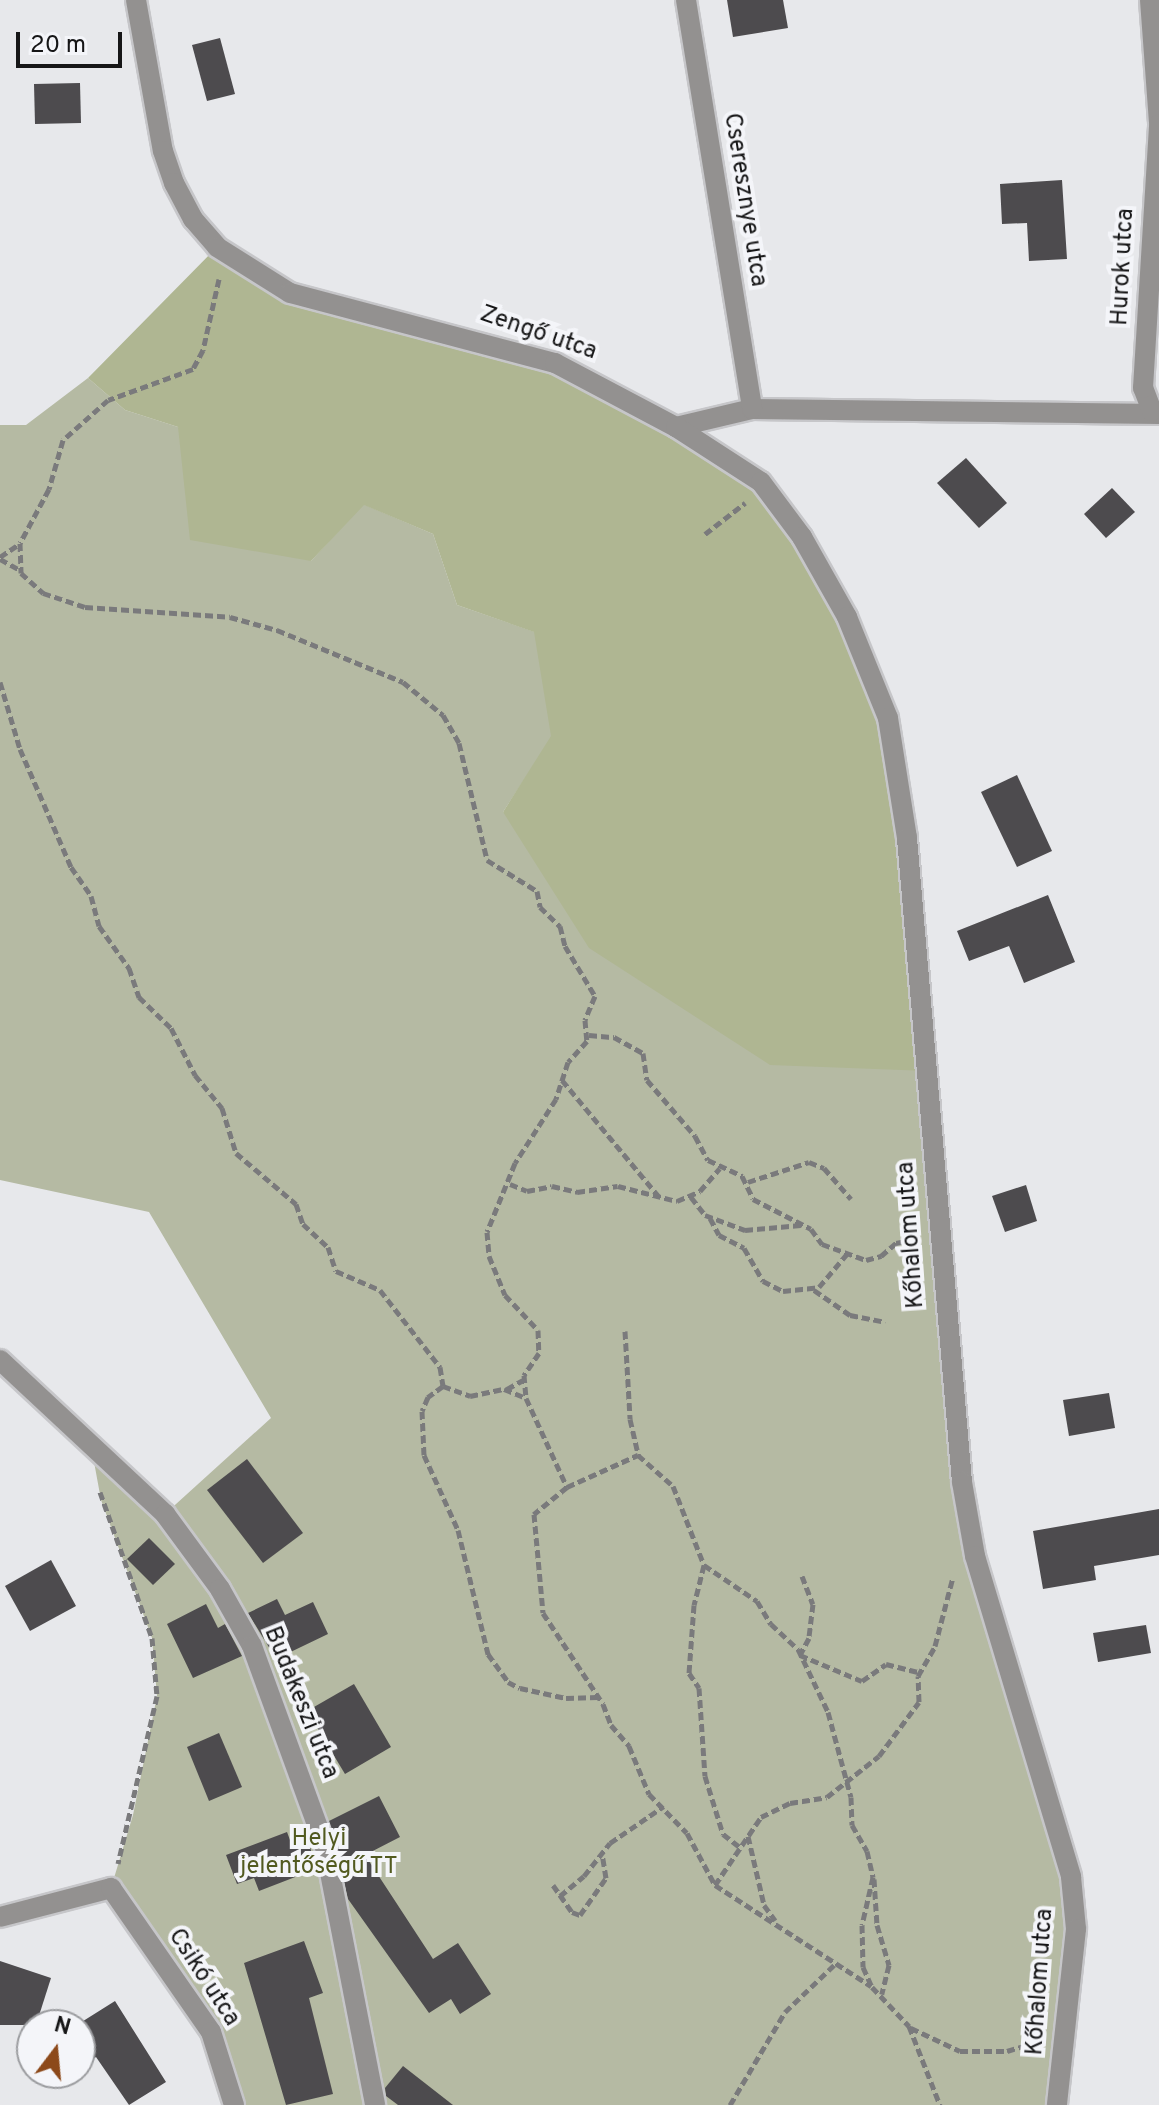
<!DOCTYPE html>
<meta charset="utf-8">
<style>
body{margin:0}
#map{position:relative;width:1159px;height:2105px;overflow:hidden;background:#e7e8eb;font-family:Overpass,sans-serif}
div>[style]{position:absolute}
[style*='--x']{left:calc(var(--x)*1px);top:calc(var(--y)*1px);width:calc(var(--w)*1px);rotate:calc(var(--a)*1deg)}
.green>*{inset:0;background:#b5baa3}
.forest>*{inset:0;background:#afb692}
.building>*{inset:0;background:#4d4b4e}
.path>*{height:5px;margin-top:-2.5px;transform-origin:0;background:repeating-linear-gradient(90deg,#7a7a7c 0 8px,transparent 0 12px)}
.roads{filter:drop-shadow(2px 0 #c6c6c9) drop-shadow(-2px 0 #c6c6c9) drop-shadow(0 2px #c6c6c9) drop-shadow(0 -2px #c6c6c9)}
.minor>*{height:20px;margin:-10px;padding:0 10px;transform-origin:10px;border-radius:10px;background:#939190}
span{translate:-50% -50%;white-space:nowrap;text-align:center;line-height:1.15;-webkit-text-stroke:8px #f4f5f9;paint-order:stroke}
.street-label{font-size:24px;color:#161617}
.park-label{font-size:24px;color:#525a20}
.north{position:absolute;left:16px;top:2009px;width:80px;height:80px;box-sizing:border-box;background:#f4f5f9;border:2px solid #9b9c9f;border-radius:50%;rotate:16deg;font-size:22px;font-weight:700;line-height:32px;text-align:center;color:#161617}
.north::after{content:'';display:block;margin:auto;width:28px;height:36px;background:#8c491a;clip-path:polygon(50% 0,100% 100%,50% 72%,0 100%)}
.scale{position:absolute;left:16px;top:32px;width:106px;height:36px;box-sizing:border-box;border:4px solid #161617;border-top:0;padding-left:10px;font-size:24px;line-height:28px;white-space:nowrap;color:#161617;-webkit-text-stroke:6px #f4f5f9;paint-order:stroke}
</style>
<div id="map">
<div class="green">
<i style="clip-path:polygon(88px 378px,125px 410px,178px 427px,311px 561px,363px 504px,433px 534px,457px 605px,535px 632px,552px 737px,503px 812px,928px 1071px,962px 1482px,1071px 1877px,1057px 2105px,234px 2105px,211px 2032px,111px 1888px,133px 1815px,157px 1696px,152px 1638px,101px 1500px,90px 1440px,165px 1514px,271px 1418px,149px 1212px,0 1180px,0 425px,26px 425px)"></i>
</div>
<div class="forest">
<i style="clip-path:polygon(217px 247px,252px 273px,555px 363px,724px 456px,802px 537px,888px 718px,928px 1071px,770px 1065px,589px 948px,503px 812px,551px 736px,534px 632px,457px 605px,433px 534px,364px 505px,311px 561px,190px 540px,178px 427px,125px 410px,88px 378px)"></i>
</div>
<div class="building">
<i style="clip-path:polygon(727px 0,783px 0,788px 28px,733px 37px)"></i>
<i style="clip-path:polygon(220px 38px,235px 94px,207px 101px,192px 45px)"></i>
<i style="clip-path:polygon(80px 83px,81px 123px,35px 124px,34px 84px)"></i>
<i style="clip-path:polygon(1062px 180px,1067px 259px,1029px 261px,1027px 223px,1002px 224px,1000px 184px)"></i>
<i style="clip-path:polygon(966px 458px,1007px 503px,979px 528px,937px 483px)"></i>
<i style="clip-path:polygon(1112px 488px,1135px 512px,1106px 538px,1084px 514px)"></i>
<i style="clip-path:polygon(1017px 775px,1052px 851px,1017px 867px,981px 792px)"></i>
<i style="clip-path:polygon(1048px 895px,1075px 962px,1024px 983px,1009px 946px,969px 961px,957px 931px)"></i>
<i style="clip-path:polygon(1026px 1185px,1037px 1221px,1005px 1232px,992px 1196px)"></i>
<i style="clip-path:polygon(1109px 1393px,1115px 1428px,1069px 1436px,1063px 1400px)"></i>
<i style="clip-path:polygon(247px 1459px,303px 1533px,263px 1563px,207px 1490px)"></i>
<i style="clip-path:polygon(1159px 1509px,1159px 1555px,1094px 1566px,1096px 1580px,1043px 1589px,1033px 1531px)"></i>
<i style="clip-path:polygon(149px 1538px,175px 1564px,153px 1585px,127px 1559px)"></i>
<i style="clip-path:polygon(51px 1560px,76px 1606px,30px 1631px,5px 1586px)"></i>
<i style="clip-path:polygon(277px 1599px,285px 1615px,313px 1602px,328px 1634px,276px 1659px,248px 1613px)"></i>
<i style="clip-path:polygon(206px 1604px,218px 1628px,225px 1624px,242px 1656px,193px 1678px,167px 1624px)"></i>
<i style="clip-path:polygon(1146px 1625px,1151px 1653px,1098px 1662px,1093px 1633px)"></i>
<i style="clip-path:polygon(354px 1684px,391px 1747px,345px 1774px,307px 1711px)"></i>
<i style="clip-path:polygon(219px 1733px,242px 1787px,209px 1801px,187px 1747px)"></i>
<i style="clip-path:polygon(379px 1796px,400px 1837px,365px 1855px,433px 1959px,458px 1943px,491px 1994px,460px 2014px,451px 1999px,429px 2013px,348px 1899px,329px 1821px)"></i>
<i style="clip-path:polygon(287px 1832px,290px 1840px,306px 1832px,316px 1869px,259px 1891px,254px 1878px,237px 1884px,226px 1855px)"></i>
<i style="clip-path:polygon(304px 1941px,323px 1993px,309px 1998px,333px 2094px,286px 2105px,244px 1963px)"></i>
<i style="clip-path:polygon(0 1961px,51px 1978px,36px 2025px,0 2025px)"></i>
<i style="clip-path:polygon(115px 2001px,166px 2082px,129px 2105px,96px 2057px,80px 2067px,80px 2023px)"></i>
<i style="clip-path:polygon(403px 2066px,453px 2105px,398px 2105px,386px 2096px,385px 2088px)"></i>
</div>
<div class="path">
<i style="--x:219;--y:279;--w:73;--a:102.7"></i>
<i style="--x:203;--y:350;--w:21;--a:118"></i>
<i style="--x:193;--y:369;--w:90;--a:160"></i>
<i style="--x:108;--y:400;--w:60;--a:138.4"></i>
<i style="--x:63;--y:440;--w:51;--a:105.9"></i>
<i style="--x:49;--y:489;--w:61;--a:118.2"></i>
<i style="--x:20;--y:543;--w:30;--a:88"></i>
<i style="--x:21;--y:573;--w:30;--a:42"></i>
<i style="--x:43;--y:593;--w:44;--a:18.4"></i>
<i style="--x:85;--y:607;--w:145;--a:3.9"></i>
<i style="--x:230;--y:617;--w:49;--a:15.5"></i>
<i style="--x:277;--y:630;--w:136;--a:22.4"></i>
<i style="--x:403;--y:682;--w:52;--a:39.5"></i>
<i style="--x:443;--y:715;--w:32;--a:60"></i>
<i style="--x:459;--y:743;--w:120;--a:76.5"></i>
<i style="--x:487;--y:860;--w:59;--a:31.8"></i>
<i style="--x:537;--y:891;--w:16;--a:79"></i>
<i style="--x:540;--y:907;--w:28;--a:44"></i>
<i style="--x:560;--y:926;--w:21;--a:76"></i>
<i style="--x:565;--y:946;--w:58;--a:59"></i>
<i style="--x:595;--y:996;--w:26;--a:113"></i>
<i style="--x:585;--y:1020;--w:21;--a:85"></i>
<i style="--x:587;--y:1041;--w:28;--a:132"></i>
<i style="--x:568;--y:1062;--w:39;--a:108"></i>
<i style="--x:556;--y:1099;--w:76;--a:122.6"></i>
<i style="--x:515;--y:1163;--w:74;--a:112.1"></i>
<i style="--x:487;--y:1232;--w:24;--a:85"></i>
<i style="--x:489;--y:1256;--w:42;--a:67.7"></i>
<i style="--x:505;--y:1295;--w:48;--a:46.7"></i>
<i style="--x:538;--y:1330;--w:23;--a:88"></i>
<i style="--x:539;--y:1353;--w:27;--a:124"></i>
<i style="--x:524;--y:1375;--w:23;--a:85"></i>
<i style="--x:526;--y:1398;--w:98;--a:65.3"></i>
<i style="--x:567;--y:1487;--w:78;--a:-24.3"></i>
<i style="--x:705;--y:534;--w:51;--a:-37.8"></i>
<i style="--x:0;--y:557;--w:23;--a:-34"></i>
<i style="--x:0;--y:559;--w:21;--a:29"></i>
<i style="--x:0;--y:682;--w:70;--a:73.4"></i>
<i style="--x:20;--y:749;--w:129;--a:66.6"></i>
<i style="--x:71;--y:867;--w:35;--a:55"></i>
<i style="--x:91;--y:896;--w:31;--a:75"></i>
<i style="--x:99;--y:926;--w:52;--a:54.5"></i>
<i style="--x:129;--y:968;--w:31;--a:71"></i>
<i style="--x:139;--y:997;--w:45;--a:44.1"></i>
<i style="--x:171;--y:1028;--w:53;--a:62.9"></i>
<i style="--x:195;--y:1075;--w:43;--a:50.7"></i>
<i style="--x:222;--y:1108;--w:47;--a:72.7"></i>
<i style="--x:236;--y:1153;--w:79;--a:40.4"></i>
<i style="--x:296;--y:1204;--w:21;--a:71"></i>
<i style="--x:303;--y:1224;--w:34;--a:43"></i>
<i style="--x:328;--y:1247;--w:25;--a:72"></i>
<i style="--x:336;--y:1271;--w:48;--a:23.4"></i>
<i style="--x:380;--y:1290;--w:98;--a:52.1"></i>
<i style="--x:440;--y:1367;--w:19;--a:81"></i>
<i style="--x:443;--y:1386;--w:19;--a:144"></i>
<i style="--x:428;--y:1397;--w:15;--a:113"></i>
<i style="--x:422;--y:1411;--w:44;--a:87.4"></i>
<i style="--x:424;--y:1455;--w:82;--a:65.6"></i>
<i style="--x:458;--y:1530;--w:128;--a:76.4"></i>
<i style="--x:488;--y:1654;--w:34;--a:54"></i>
<i style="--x:508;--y:1682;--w:13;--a:27"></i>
<i style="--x:520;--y:1688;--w:47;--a:12.3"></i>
<i style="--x:566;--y:1698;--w:32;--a:-2"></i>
<i style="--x:589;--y:1035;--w:25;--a:5"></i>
<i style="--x:614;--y:1037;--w:33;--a:29"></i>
<i style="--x:643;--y:1053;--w:27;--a:82"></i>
<i style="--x:647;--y:1080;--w:74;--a:49.4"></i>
<i style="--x:695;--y:1136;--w:27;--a:62"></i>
<i style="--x:708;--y:1160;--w:38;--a:25"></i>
<i style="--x:742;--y:1176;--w:25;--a:64"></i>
<i style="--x:753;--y:1199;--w:65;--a:27.3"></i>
<i style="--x:811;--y:1229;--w:19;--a:54"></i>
<i style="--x:822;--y:1244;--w:47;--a:20"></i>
<i style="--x:866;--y:1260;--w:16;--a:-15"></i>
<i style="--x:881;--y:1256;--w:20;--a:-41"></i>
<i style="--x:896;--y:1243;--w:21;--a:-11"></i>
<i style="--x:562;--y:1080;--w:153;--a:50.3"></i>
<i style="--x:748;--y:1182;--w:64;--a:-18.2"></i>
<i style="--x:809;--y:1162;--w:16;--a:22"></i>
<i style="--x:824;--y:1168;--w:41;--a:48.9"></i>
<i style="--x:510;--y:1184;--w:18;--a:22"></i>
<i style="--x:527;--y:1191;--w:25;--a:-11"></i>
<i style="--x:552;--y:1186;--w:26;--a:13"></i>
<i style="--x:577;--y:1192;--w:41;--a:-8.3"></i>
<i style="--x:618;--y:1186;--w:61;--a:14.3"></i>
<i style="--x:677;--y:1201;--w:25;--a:-23"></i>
<i style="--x:700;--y:1191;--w:30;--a:-49"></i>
<i style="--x:691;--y:1197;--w:23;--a:52"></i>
<i style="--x:705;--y:1215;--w:43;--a:20.6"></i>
<i style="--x:745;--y:1230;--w:56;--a:-5.1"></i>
<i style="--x:710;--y:1218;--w:19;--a:62"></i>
<i style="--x:719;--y:1235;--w:28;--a:27"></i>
<i style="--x:744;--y:1248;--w:38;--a:60"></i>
<i style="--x:763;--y:1281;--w:22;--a:27"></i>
<i style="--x:783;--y:1291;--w:36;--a:-6"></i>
<i style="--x:819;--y:1287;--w:43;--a:-49.7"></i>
<i style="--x:814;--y:1290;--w:44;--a:34.8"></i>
<i style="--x:850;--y:1315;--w:36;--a:11"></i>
<i style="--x:625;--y:1331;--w:88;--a:86.7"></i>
<i style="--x:630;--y:1419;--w:37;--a:77"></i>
<i style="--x:638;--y:1455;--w:47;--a:41.5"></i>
<i style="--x:673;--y:1486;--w:85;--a:68.6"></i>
<i style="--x:704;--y:1565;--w:64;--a:34.2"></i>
<i style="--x:757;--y:1601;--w:27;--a:59"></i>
<i style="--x:771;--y:1624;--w:37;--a:43"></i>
<i style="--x:798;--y:1649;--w:70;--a:64.5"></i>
<i style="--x:828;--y:1712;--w:88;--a:74.9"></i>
<i style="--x:851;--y:1797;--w:28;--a:88"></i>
<i style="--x:852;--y:1825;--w:30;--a:60"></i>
<i style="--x:867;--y:1851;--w:27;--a:77"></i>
<i style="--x:873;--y:1877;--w:49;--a:102.9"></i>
<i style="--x:862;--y:1925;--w:42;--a:88.6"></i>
<i style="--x:863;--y:1967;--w:22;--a:66"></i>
<i style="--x:872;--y:1987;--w:54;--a:46.5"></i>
<i style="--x:909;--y:2026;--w:85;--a:68.6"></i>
<i style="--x:443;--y:1386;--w:29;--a:20"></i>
<i style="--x:470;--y:1396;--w:35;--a:-12"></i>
<i style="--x:504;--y:1389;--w:24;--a:22"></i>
<i style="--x:507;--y:1389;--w:18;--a:-29"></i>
<i style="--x:567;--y:1487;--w:43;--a:140.7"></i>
<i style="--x:534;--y:1514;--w:99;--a:84.8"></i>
<i style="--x:543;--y:1613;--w:109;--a:56.6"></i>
<i style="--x:603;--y:1704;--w:22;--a:69"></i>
<i style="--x:611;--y:1725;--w:28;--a:49"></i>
<i style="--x:629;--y:1746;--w:52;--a:67.4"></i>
<i style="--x:649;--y:1794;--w:54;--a:45.7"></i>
<i style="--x:687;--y:1833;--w:59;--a:61.7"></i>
<i style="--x:715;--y:1885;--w:186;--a:32.9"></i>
<i style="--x:100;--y:1492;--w:155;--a:70.4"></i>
<i style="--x:152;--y:1638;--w:58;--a:85.1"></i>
<i style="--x:157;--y:1696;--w:172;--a:103.1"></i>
<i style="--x:704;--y:1565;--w:41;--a:104"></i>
<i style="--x:694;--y:1605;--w:68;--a:94.2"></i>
<i style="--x:689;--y:1673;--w:18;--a:56"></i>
<i style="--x:699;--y:1688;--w:88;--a:86.1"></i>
<i style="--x:705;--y:1776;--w:61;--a:72.8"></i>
<i style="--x:723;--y:1834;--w:24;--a:38"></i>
<i style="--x:802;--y:1576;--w:30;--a:69"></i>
<i style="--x:813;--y:1604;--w:34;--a:97"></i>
<i style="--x:809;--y:1638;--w:19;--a:118"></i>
<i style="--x:800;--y:1655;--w:67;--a:22.8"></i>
<i style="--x:862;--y:1681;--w:29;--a:-35"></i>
<i style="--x:886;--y:1664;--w:34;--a:14"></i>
<i style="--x:748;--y:1836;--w:71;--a:76.9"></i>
<i style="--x:764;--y:1905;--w:19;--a:54"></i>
<i style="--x:874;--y:1879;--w:46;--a:86.3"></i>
<i style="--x:877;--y:1925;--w:42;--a:73.3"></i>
<i style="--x:889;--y:1965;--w:30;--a:104"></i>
<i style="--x:553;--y:1885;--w:33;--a:55"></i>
<i style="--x:572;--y:1912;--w:9;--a:21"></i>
<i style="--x:580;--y:1915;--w:45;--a:-54.9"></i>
<i style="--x:606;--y:1878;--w:25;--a:-99"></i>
<i style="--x:715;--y:1885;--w:82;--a:-55.9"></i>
<i style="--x:761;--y:1817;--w:32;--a:-26"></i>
<i style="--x:790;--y:1803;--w:37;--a:-9"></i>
<i style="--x:827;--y:1797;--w:66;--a:-38.3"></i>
<i style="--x:879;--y:1756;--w:67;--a:-53.5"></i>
<i style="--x:919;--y:1702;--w:26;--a:-92"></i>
<i style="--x:918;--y:1676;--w:34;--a:-60"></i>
<i style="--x:935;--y:1646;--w:71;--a:-75.4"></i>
<i style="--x:560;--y:1896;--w:31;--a:-40"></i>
<i style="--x:584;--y:1876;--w:42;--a:-51.8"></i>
<i style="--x:610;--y:1843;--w:65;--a:-34.4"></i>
<i style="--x:911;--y:2028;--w:54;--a:25.1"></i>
<i style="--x:960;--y:2051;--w:47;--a:0"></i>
<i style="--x:1007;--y:2051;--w:31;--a:-17"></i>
<i style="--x:730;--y:2105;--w:108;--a:-59.4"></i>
<i style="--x:785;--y:2012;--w:68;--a:-43.8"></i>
</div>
<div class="roads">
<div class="minor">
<i style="--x:136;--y:0;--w:153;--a:79.9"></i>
<i style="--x:163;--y:151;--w:34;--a:71"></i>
<i style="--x:174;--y:183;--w:41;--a:62.2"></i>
<i style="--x:193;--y:219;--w:37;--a:49"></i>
<i style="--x:217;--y:247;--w:86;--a:32.2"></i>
<i style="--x:290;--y:293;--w:274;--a:14.8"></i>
<i style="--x:555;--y:363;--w:137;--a:27.9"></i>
<i style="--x:676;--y:427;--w:78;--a:-13.3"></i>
<i style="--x:752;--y:409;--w:407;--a:0.7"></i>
<i style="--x:686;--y:0;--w:414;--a:80.8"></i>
<i style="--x:1150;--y:0;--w:122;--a:85.8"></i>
<i style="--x:1152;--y:411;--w:25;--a:-111"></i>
<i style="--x:1143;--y:388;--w:264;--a:-86.5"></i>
<i style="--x:676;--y:427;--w:101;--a:32.9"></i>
<i style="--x:761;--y:482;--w:69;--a:53.3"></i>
<i style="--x:802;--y:537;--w:92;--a:60.6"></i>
<i style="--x:847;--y:617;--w:109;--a:67.9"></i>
<i style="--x:888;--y:718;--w:121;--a:81"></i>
<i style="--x:907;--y:838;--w:646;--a:85.12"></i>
<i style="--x:962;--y:1482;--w:75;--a:80"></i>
<i style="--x:975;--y:1556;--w:335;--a:73.3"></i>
<i style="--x:1071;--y:1877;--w:52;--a:84.5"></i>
<i style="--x:1076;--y:1929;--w:177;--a:96.2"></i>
<i style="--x:0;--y:1360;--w:226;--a:43"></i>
<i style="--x:165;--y:1514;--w:93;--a:53.7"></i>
<i style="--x:220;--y:1589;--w:65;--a:60.7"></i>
<i style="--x:252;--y:1646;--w:214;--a:70"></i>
<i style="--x:325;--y:1847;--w:263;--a:79"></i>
<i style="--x:0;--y:1917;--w:115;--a:-14.6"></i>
<i style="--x:111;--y:1888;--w:175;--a:55.2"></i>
<i style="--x:211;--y:2032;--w:77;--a:72.5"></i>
</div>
</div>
<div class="street-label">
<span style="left:744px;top:200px;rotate:81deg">Cseresznye utca</span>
<span style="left:1124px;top:267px;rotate:-87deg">Hurok utca</span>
<span style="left:538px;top:334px;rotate:19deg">Zengő utca</span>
<span style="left:912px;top:1235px;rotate:-94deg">Kőhalom utca</span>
<span style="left:300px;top:1703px;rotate:68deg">Budakeszi utca</span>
<span style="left:203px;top:1978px;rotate:57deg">Csikó utca</span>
<span style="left:1041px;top:1982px;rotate:-86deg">Kőhalom utca</span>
</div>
<div class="park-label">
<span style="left:319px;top:1854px">Helyi<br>jelentőségű TT</span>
</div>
<div class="north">N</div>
<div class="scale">20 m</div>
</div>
